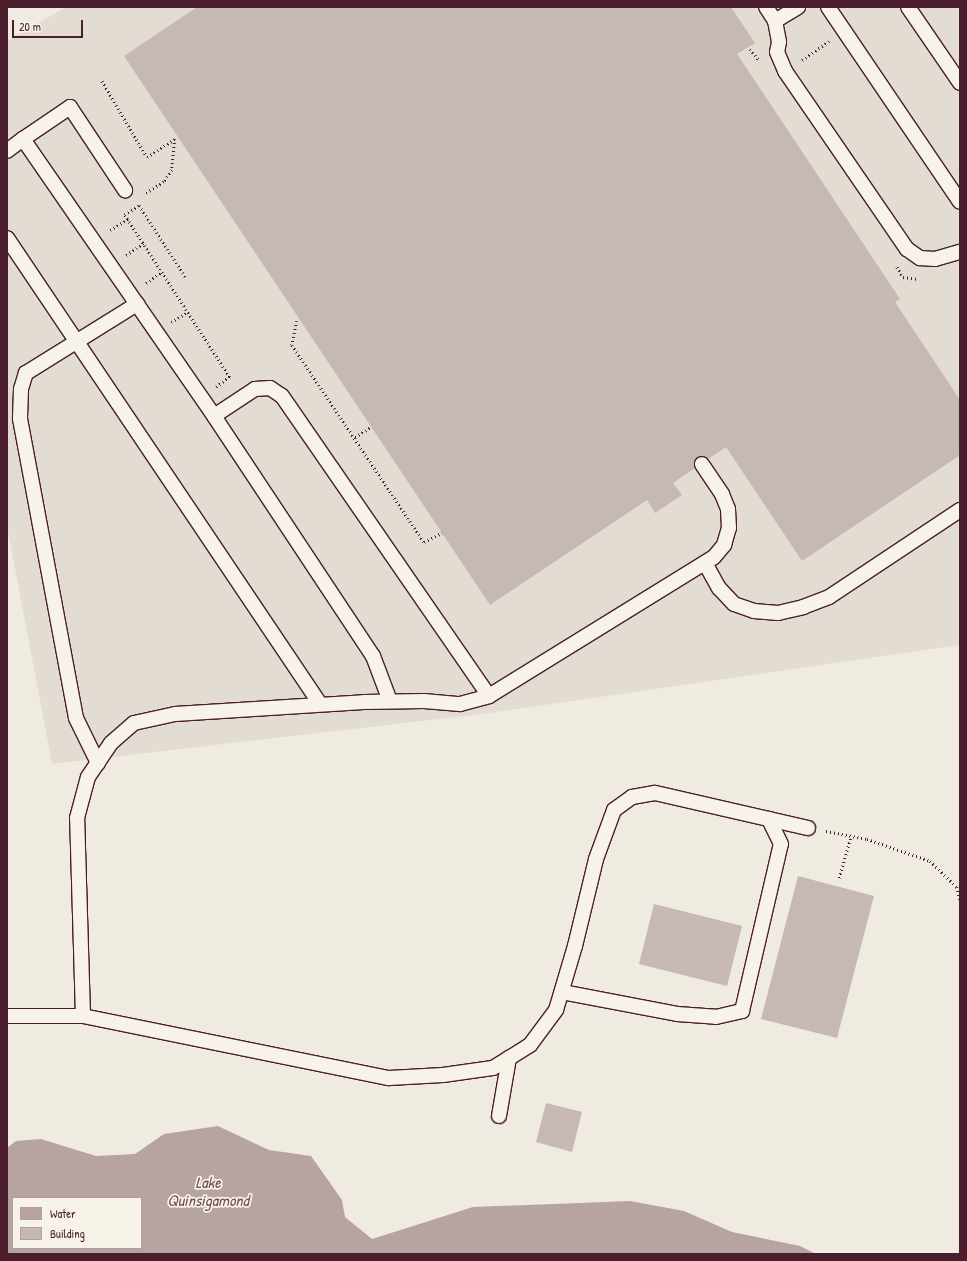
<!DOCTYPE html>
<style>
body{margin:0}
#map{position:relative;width:967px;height:1261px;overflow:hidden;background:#f0ebe0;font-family:"Patrick Hand",sans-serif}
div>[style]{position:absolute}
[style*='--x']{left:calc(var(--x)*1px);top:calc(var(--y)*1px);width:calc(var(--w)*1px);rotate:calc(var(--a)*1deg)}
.built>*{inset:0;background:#e3dcd2}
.water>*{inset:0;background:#b7a4a2}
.building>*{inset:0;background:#c6b8b3}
.path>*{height:2.5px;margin-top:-1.25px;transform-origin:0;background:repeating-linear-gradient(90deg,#4a1f2b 0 1px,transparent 0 4px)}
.roads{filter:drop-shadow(1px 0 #4a1f2b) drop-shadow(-1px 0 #4a1f2b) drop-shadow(0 1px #4a1f2b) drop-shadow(0 -1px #4a1f2b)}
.service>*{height:14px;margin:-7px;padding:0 7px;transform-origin:7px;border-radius:7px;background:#f7f3e8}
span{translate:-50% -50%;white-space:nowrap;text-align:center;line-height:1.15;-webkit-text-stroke:3.5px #f7f3e8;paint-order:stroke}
.water-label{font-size:16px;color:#704e55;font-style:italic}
.frame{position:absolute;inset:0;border:8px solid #4a1f2b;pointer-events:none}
.legend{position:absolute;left:12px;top:1197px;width:130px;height:52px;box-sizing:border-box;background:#f7f3e8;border:1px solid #b29e9c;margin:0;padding:5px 7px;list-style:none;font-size:12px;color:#4a1f2b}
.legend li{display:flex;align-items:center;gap:8px;height:20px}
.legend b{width:20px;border:1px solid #b29e9c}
.scale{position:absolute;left:12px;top:20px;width:71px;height:18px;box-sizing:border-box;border:2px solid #4a1f2b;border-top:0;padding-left:5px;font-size:12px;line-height:14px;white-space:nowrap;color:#4a1f2b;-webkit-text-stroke:3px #f7f3e8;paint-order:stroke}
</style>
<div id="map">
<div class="built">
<i style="clip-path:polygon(66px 7px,960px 7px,960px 645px,482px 714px,52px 764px,7px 526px,7px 41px)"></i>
</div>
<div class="water">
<i style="clip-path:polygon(evenodd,218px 1126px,269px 1150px,311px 1156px,342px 1200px,345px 1217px,372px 1239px,473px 1207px,630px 1201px,684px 1211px,732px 1232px,800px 1246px,816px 1254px,7px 1254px,7px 1148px,16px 1141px,41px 1139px,96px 1156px,135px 1154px,164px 1134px,218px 1126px,13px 1198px,141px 1198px,141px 1248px,13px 1248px,13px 1198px)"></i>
</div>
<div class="building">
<i style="clip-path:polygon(197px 7px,731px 7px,755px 43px,737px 54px,900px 299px,895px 302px,960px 400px,960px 455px,802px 561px,726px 447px,673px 483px,682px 495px,655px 513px,647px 500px,490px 605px,124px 56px)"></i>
<i style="clip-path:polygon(798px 876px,874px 896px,837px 1038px,761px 1019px)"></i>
<i style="clip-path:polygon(654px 904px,742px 926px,727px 986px,639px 964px)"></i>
<i style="clip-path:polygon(546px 1103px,582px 1112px,572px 1152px,536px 1142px)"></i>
</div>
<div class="path">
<i style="--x:750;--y:49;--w:14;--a:51"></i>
<i style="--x:802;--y:60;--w:33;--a:-35"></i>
<i style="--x:102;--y:81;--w:88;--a:59.4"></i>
<i style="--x:147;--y:157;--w:33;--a:-33"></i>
<i style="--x:175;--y:139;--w:31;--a:96"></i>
<i style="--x:172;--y:170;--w:14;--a:124"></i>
<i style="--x:164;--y:182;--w:24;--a:147"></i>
<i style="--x:110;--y:230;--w:21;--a:-31"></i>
<i style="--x:126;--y:255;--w:22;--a:-34"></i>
<i style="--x:897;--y:267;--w:12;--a:59"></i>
<i style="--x:903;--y:277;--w:15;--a:8"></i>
<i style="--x:185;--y:277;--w:85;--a:-122.9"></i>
<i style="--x:139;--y:206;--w:17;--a:147"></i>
<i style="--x:125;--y:215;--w:193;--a:57.1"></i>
<i style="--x:230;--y:377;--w:17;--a:144"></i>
<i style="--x:146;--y:283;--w:19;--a:-35"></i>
<i style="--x:297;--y:321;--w:25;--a:102"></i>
<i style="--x:292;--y:345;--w:237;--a:56.2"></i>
<i style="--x:424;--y:542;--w:20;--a:-27"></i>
<i style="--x:171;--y:322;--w:20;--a:-30"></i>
<i style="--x:355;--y:437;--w:19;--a:-32"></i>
<i style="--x:826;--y:831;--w:42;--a:11"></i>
<i style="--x:867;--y:839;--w:67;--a:19.2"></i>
<i style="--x:930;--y:861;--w:37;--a:44"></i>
<i style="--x:957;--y:887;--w:13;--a:77"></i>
<i style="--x:839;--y:878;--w:44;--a:-74.1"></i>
</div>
<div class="roads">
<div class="service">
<i style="--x:766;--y:7;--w:17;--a:57"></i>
<i style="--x:775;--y:21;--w:21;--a:79"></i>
<i style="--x:779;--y:42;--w:10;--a:101"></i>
<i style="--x:777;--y:52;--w:21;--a:67"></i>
<i style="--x:785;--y:71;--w:216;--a:55.6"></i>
<i style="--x:907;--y:249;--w:16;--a:35"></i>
<i style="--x:920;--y:258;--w:15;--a:4"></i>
<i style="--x:935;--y:259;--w:26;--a:-16"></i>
<i style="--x:828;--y:7;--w:235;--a:55.9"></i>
<i style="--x:908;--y:7;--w:92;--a:55.6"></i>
<i style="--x:775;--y:21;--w:27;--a:-31"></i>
<i style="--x:23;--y:139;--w:57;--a:-34.2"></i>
<i style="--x:70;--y:107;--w:100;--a:56.5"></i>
<i style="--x:7;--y:151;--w:20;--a:-37"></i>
<i style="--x:23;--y:139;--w:336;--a:55.4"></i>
<i style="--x:214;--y:416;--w:49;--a:-33.4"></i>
<i style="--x:255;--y:389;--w:15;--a:-4"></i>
<i style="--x:270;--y:388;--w:14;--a:34"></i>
<i style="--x:282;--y:396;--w:364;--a:55.4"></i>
<i style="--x:7;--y:238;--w:561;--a:56.11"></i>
<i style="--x:214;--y:416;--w:288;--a:56.5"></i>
<i style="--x:373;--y:656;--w:48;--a:69.3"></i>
<i style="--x:705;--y:563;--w:29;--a:61"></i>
<i style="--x:719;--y:588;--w:22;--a:47"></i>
<i style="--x:734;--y:604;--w:21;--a:19"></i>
<i style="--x:754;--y:611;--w:24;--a:5"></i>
<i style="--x:778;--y:613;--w:26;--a:-13"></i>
<i style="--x:803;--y:607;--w:28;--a:-21"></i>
<i style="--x:829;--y:597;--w:157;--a:-33.6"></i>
<i style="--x:98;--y:763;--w:50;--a:-116.1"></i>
<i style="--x:76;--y:718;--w:305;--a:-100.6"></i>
<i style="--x:20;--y:418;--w:29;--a:-88"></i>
<i style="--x:21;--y:389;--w:17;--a:-73"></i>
<i style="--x:26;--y:373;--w:131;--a:-31.9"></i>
<i style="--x:562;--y:992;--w:117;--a:10.8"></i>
<i style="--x:677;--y:1014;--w:39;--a:4"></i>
<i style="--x:716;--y:1017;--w:27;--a:-13"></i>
<i style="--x:742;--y:1011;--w:171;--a:-76.9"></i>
<i style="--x:781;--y:844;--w:28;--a:-116"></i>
<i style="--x:7;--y:1016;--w:76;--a:0"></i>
<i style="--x:83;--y:1016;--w:312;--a:11.5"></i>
<i style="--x:389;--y:1078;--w:54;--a:-3.2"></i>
<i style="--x:443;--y:1075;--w:50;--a:-8"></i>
<i style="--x:493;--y:1068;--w:44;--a:-31.9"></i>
<i style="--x:530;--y:1045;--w:44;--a:-53.4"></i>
<i style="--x:556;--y:1010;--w:67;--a:-73.5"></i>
<i style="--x:575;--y:946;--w:89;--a:-76.4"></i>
<i style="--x:596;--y:859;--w:52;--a:-69.8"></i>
<i style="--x:614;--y:810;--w:22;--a:-36"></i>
<i style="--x:632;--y:797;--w:23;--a:-10"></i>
<i style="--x:655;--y:793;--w:157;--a:12.9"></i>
<i style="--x:83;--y:1016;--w:198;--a:-91.7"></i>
<i style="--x:77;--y:818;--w:42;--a:-75"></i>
<i style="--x:88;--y:777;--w:41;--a:-55.9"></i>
<i style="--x:111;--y:743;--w:30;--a:-41"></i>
<i style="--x:134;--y:723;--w:42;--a:-12.4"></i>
<i style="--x:175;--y:714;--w:189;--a:-3.6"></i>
<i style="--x:364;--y:702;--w:60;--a:-1"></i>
<i style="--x:424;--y:701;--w:36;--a:5"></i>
<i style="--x:460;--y:704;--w:30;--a:-15"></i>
<i style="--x:489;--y:696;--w:264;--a:-31.7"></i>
<i style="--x:714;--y:557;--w:16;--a:-50"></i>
<i style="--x:724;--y:545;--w:18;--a:-74"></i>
<i style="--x:729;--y:528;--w:19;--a:-93"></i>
<i style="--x:728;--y:509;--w:16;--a:-112"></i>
<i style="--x:722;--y:494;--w:36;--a:-124"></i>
<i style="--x:499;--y:1116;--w:59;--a:-80.2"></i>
</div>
</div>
<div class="water-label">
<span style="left:208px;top:1191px">Lake<br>Quinsigamond</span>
</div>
<div class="frame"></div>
<ul class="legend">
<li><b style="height:11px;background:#b7a4a2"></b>Water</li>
<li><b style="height:11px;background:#c6b8b3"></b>Building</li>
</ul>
<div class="scale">20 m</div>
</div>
